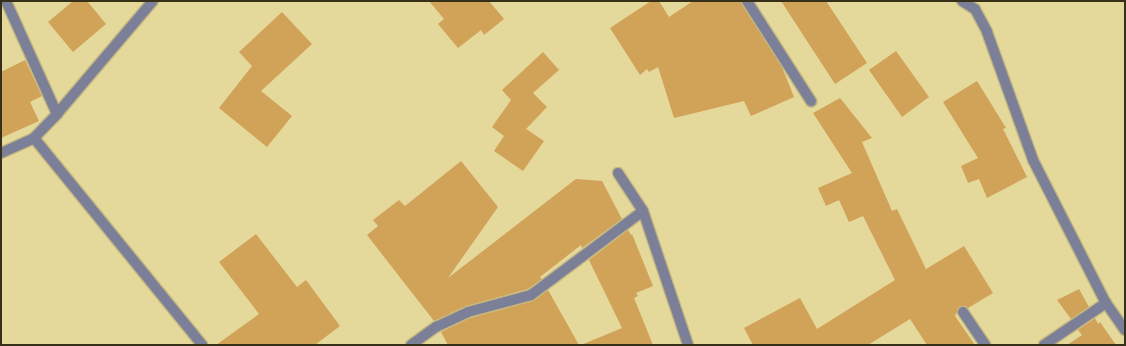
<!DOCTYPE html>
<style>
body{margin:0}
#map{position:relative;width:1126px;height:346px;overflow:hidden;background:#e5d89b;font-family:Cabin,sans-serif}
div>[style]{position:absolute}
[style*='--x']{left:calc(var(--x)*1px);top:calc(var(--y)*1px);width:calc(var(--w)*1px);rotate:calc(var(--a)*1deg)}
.building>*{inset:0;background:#d0a358}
.roads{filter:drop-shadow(1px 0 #c2b681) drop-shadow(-1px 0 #c2b681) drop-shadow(0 1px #c2b681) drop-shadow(0 -1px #c2b681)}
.minor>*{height:10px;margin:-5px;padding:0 5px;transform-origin:5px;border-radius:5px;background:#7b7f97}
span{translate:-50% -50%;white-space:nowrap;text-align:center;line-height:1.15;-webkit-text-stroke:3px #f2e5a8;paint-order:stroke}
.frame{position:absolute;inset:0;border:2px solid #353017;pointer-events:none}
</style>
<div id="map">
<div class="building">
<i style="clip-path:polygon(73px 1px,87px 1px,106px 24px,73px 52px,48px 22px)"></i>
<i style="clip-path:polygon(429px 1px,489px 1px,504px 19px,484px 35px,481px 30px,458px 48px,438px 24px,444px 19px)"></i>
<i style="clip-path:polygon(651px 1px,659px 1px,669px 17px,693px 1px,741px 1px,782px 67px,794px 97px,751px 116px,744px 101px,674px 118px,658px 67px,649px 72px,647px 69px,640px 75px,610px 28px)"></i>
<i style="clip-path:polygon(781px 1px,826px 1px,867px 63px,835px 84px)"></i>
<i style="clip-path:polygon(282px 12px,312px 44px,261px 91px,292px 116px,267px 147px,219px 108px,252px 66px,239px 52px)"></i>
<i style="clip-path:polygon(896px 51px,929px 97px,902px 117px,869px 70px)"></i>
<i style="clip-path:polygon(543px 52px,559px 70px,533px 93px,547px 107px,526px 129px,544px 141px,523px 171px,494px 151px,504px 136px,492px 127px,511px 100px,502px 90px)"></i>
<i style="clip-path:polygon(25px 60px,42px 96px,30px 102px,39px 121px,1px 138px,1px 72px)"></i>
<i style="clip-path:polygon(977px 81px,1006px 128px,1003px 129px,1027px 177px,987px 198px,979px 179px,968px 183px,961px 166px,978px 158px,943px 102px)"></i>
<i style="clip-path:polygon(840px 98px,872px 138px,862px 142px,892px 211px,897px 209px,926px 269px,964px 246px,993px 293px,968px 308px,963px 306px,960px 306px,955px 316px,975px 345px,927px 345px,910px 319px,868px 345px,753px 345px,744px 328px,800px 298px,817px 329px,895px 280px,863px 216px,849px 222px,839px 200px,826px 206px,818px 188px,852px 173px,813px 113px)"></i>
<i style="clip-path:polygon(461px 161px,498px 207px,448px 278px,576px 179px,602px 181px,622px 219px,582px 248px,581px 245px,540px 277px,542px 279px,528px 289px,466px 306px,434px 321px,367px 235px,378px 226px,373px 220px,399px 200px,405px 206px)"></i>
<i style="clip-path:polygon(628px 230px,631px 235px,632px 234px,653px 286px,636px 293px,638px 296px,634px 298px,653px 345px,581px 345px,622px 328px,589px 260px)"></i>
<i style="clip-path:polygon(256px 234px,297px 287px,306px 280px,340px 326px,315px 345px,216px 345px,259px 314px,219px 262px)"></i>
<i style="clip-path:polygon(1079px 289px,1089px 307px,1071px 319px,1057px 300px)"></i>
<i style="clip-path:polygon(548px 290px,579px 345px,448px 345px,441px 332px,470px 318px,533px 301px)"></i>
<i style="clip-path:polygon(1095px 318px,1098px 324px,1100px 322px,1116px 345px,1067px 345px,1082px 335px,1078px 330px)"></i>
</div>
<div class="roads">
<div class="minor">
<i style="--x:6;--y:1;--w:124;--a:65.7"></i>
<i style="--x:747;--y:1;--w:119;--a:57.4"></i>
<i style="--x:962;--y:1;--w:15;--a:32"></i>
<i style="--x:975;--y:9;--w:26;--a:62"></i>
<i style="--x:987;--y:32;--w:136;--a:70.2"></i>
<i style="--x:1033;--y:160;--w:161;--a:63"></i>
<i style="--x:1106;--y:303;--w:33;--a:55"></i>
<i style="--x:34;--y:138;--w:267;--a:50.9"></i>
<i style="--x:1;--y:153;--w:36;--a:-24"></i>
<i style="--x:34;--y:138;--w:33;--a:-46"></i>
<i style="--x:57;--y:114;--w:148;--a:-49.7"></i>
<i style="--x:618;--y:173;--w:45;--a:56.7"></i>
<i style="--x:643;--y:211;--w:141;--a:71.4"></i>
<i style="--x:963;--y:312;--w:40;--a:56"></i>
<i style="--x:411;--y:345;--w:31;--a:-36"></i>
<i style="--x:436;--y:327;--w:35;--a:-25"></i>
<i style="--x:468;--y:312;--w:65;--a:-15.1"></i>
<i style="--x:531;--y:295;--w:140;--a:-36.9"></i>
<i style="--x:1044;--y:345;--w:75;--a:-34.1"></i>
</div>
</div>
<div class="frame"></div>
</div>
